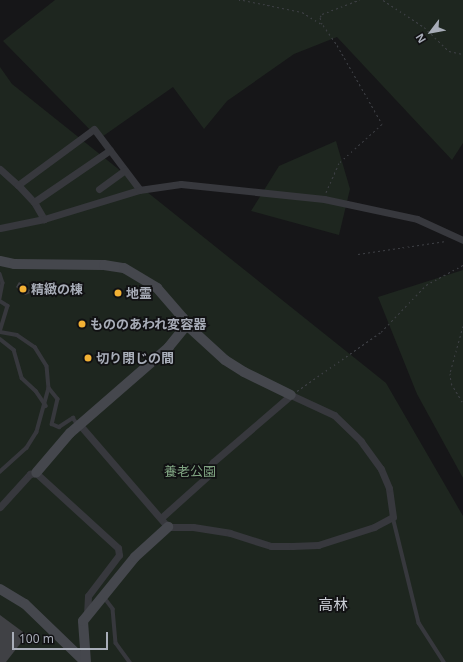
<!DOCTYPE html>
<meta charset="utf-8">
<style>
body{margin:0}
#map{position:relative;width:463px;height:662px;overflow:hidden;background:#161618;font-family:"Noto Sans","Noto Sans JP",sans-serif}
div>[style]{position:absolute}
[style*='--x']{left:calc(var(--x)*1px);top:calc(var(--y)*1px);width:calc(var(--w)*1px);rotate:calc(var(--a)*1deg)}
.green>*{inset:0;background:#1e261f}
.building>*{inset:0;background:#404145}
.path>*{height:1px;margin-top:-0.5px;transform-origin:0;background:repeating-linear-gradient(90deg,#3d3f44 0 2px,transparent 0 5px)}
.lane>*{height:3.5px;margin:-1.75px;padding:0 1.75px;transform-origin:1.75px;border-radius:1.75px;background:#37383d}
.street>*{height:7px;margin:-3.5px;padding:0 3.5px;transform-origin:3.5px;border-radius:3.5px;background:#37383d}
.secondary>*{height:10px;margin:-5px;padding:0 5px;transform-origin:5px;border-radius:5px;background:#45474d}
.dots>*{width:11px;height:11px;translate:-50% -50%;box-sizing:border-box;border:2px solid #111113;border-radius:50%}
span{translate:-50% -50%;white-space:nowrap;text-align:center;line-height:1.15;-webkit-text-stroke:3.5px #111113;paint-order:stroke}
.poi-label{font-size:13px;color:#a8adb8;font-weight:700}
.left{translate:0 -50%;text-align:left}
.park-label{font-size:13px;color:#7fa381}
.quarter-label{font-size:15px;color:#c9ccd4}
.north{position:absolute;left:411px;top:12px;width:40px;height:40px;-webkit-text-stroke:3px #111113;paint-order:stroke;rotate:238deg;font-size:11px;font-weight:700;line-height:16px;text-align:center;color:#a8adb8}
.north::after{content:'';display:block;margin:auto;width:14px;height:18px;background:#a8adb8;clip-path:polygon(50% 0,100% 100%,50% 72%,0 100%)}
.scale{position:absolute;left:12px;top:632px;width:96px;height:18px;box-sizing:border-box;border:2px solid #a8adb8;border-top:0;padding-left:5px;font-size:12px;line-height:14px;white-space:nowrap;color:#a8adb8;-webkit-text-stroke:3px #111113;paint-order:stroke}
</style>
<div id="map">
<div class="green">
<i style="clip-path:polygon(55px 0,463px 0,463px 143px,452px 160px,337px 37px,294px 54px,227px 101px,204px 129px,173px 87px,99px 139px,3px 41px)"></i>
<i style="clip-path:polygon(0 67px,12px 84px,386px 383px,463px 516px,463px 662px,0 662px)"></i>
<i style="clip-path:polygon(336px 141px,350px 189px,339px 235px,251px 211px,279px 166px)"></i>
<i style="clip-path:polygon(463px 270px,463px 478px,417px 394px,378px 297px)"></i>
</div>
<div class="building">
<i style="clip-path:polygon(19px 282px,33px 292px,25px 295px,16px 287px)"></i>
<i style="clip-path:polygon(0 615px,27px 635px,6px 662px,0 662px)"></i>
</div>
<div class="path">
<i style="--x:239;--y:0;--w:1;--a:0"></i>
<i style="--x:243;--y:0;--w:60;--a:11.5"></i>
<i style="--x:302;--y:12;--w:25;--a:32"></i>
<i style="--x:323;--y:25;--w:24;--a:55"></i>
<i style="--x:337;--y:45;--w:91;--a:60.3"></i>
<i style="--x:382;--y:124;--w:58;--a:137.8"></i>
<i style="--x:339;--y:163;--w:32;--a:114"></i>
<i style="--x:383;--y:0;--w:49;--a:33.4"></i>
<i style="--x:424;--y:27;--w:35;--a:44"></i>
<i style="--x:449;--y:51;--w:14;--a:12"></i>
<i style="--x:322;--y:24;--w:7;--a:-106"></i>
<i style="--x:320;--y:17;--w:4;--a:-56"></i>
<i style="--x:322;--y:14;--w:40;--a:-21"></i>
<i style="--x:358;--y:254;--w:89;--a:-8.4"></i>
<i style="--x:463;--y:326;--w:49;--a:105.5"></i>
<i style="--x:450;--y:373;--w:10;--a:84"></i>
<i style="--x:451;--y:383;--w:23;--a:59"></i>
<i style="--x:297;--y:391;--w:103;--a:-35.1"></i>
<i style="--x:381;--y:332;--w:65;--a:-46.2"></i>
<i style="--x:426;--y:285;--w:42;--a:-28.4"></i>
</div>
<div class="lane">
<i style="--x:0;--y:274;--w:9;--a:72"></i>
<i style="--x:3;--y:283;--w:16;--a:101"></i>
<i style="--x:0;--y:301;--w:9;--a:32"></i>
<i style="--x:8;--y:306;--w:27;--a:107"></i>
<i style="--x:0;--y:332;--w:17;--a:10"></i>
<i style="--x:17;--y:335;--w:22;--a:34"></i>
<i style="--x:35;--y:347;--w:22;--a:58"></i>
<i style="--x:47;--y:366;--w:22;--a:85"></i>
<i style="--x:49;--y:388;--w:46;--a:105.3"></i>
<i style="--x:37;--y:432;--w:19;--a:122"></i>
<i style="--x:27;--y:448;--w:36;--a:138"></i>
<i style="--x:0;--y:339;--w:18;--a:38"></i>
<i style="--x:14;--y:350;--w:29;--a:74"></i>
<i style="--x:22;--y:378;--w:19;--a:43"></i>
<i style="--x:36;--y:391;--w:18;--a:56"></i>
<i style="--x:49;--y:388;--w:14;--a:51"></i>
<i style="--x:58;--y:399;--w:26;--a:103"></i>
<i style="--x:52;--y:424;--w:8;--a:23"></i>
<i style="--x:59;--y:427;--w:17;--a:-33"></i>
<i style="--x:73;--y:418;--w:5;--a:53"></i>
<i style="--x:393;--y:517;--w:109;--a:76.2"></i>
<i style="--x:419;--y:623;--w:46;--a:57.3"></i>
<i style="--x:104;--y:597;--w:15;--a:53"></i>
<i style="--x:113;--y:609;--w:34;--a:85"></i>
<i style="--x:116;--y:643;--w:24;--a:54"></i>
</div>
<div class="street">
<i style="--x:0;--y:169;--w:24;--a:42"></i>
<i style="--x:18;--y:185;--w:94;--a:-36.4"></i>
<i style="--x:94;--y:129;--w:76;--a:53"></i>
<i style="--x:18;--y:185;--w:23;--a:47"></i>
<i style="--x:34;--y:202;--w:20;--a:60"></i>
<i style="--x:99;--y:189;--w:32;--a:-36"></i>
<i style="--x:34;--y:202;--w:92;--a:-34.4"></i>
<i style="--x:0;--y:228;--w:45;--a:-11.6"></i>
<i style="--x:44;--y:219;--w:99;--a:-17"></i>
<i style="--x:139;--y:190;--w:42;--a:-8.1"></i>
<i style="--x:181;--y:184;--w:144;--a:6"></i>
<i style="--x:324;--y:199;--w:95;--a:12.1"></i>
<i style="--x:417;--y:219;--w:51;--a:24.5"></i>
<i style="--x:79;--y:424;--w:136;--a:49.2"></i>
<i style="--x:168;--y:527;--w:25;--a:0"></i>
<i style="--x:193;--y:527;--w:37;--a:9"></i>
<i style="--x:230;--y:533;--w:43;--a:17.6"></i>
<i style="--x:271;--y:546;--w:21;--a:0"></i>
<i style="--x:292;--y:546;--w:26;--a:-2"></i>
<i style="--x:318;--y:545;--w:59;--a:-17.8"></i>
<i style="--x:374;--y:527;--w:21;--a:-28"></i>
<i style="--x:393;--y:517;--w:29;--a:-98"></i>
<i style="--x:389;--y:488;--w:21;--a:-113"></i>
<i style="--x:381;--y:469;--w:34;--a:-126"></i>
<i style="--x:361;--y:441;--w:37;--a:-136"></i>
<i style="--x:334;--y:415;--w:47;--a:-155.1"></i>
<i style="--x:291;--y:395;--w:103;--a:139.3"></i>
<i style="--x:213;--y:462;--w:10;--a:127"></i>
<i style="--x:207;--y:470;--w:5;--a:53"></i>
<i style="--x:210;--y:474;--w:66;--a:138.1"></i>
<i style="--x:0;--y:507;--w:45;--a:-47.7"></i>
<i style="--x:30;--y:474;--w:6;--a:-9"></i>
<i style="--x:36;--y:473;--w:111;--a:42.4"></i>
<i style="--x:118;--y:548;--w:7;--a:82"></i>
<i style="--x:119;--y:555;--w:51;--a:127.1"></i>
<i style="--x:88;--y:596;--w:19;--a:93"></i>
</div>
<div class="secondary">
<i style="--x:0;--y:261;--w:14;--a:12"></i>
<i style="--x:14;--y:264;--w:90;--a:0.6"></i>
<i style="--x:104;--y:265;--w:20;--a:9"></i>
<i style="--x:124;--y:268;--w:39;--a:31"></i>
<i style="--x:157;--y:288;--w:40;--a:49"></i>
<i style="--x:183;--y:318;--w:9;--a:77"></i>
<i style="--x:185;--y:327;--w:26;--a:129"></i>
<i style="--x:169;--y:347;--w:131;--a:139"></i>
<i style="--x:70;--y:433;--w:52;--a:130.4"></i>
<i style="--x:185;--y:327;--w:5;--a:11"></i>
<i style="--x:190;--y:328;--w:47;--a:42.4"></i>
<i style="--x:225;--y:360;--w:22;--a:32"></i>
<i style="--x:244;--y:372;--w:52;--a:26.1"></i>
<i style="--x:0;--y:589;--w:29;--a:31"></i>
<i style="--x:25;--y:604;--w:83;--a:44"></i>
<i style="--x:86;--y:662;--w:41;--a:-94.2"></i>
<i style="--x:83;--y:621;--w:82;--a:-50.9"></i>
<i style="--x:135;--y:557;--w:45;--a:-42.3"></i>
</div>
<div class="dots">
<i style="left:23px;top:289px;background:#f2b134"></i>
<i style="left:118px;top:293px;background:#f2b134"></i>
<i style="left:82px;top:324px;background:#f2b134"></i>
<i style="left:88px;top:358px;background:#f2b134"></i>
</div>
<div class="poi-label">
<span class="left" style="left:31px;top:289px">精緻の棟</span>
<span class="left" style="left:126px;top:293px">地霊</span>
<span class="left" style="left:90px;top:324px">もののあわれ変容器</span>
<span class="left" style="left:96px;top:358px">切り閉じの間</span>
</div>
<div class="park-label">
<span style="left:190px;top:471px">養老公園</span>
</div>
<div class="quarter-label">
<span style="left:333px;top:605px">高林</span>
</div>
<div class="north">N</div>
<div class="scale">100 m</div>
</div>
